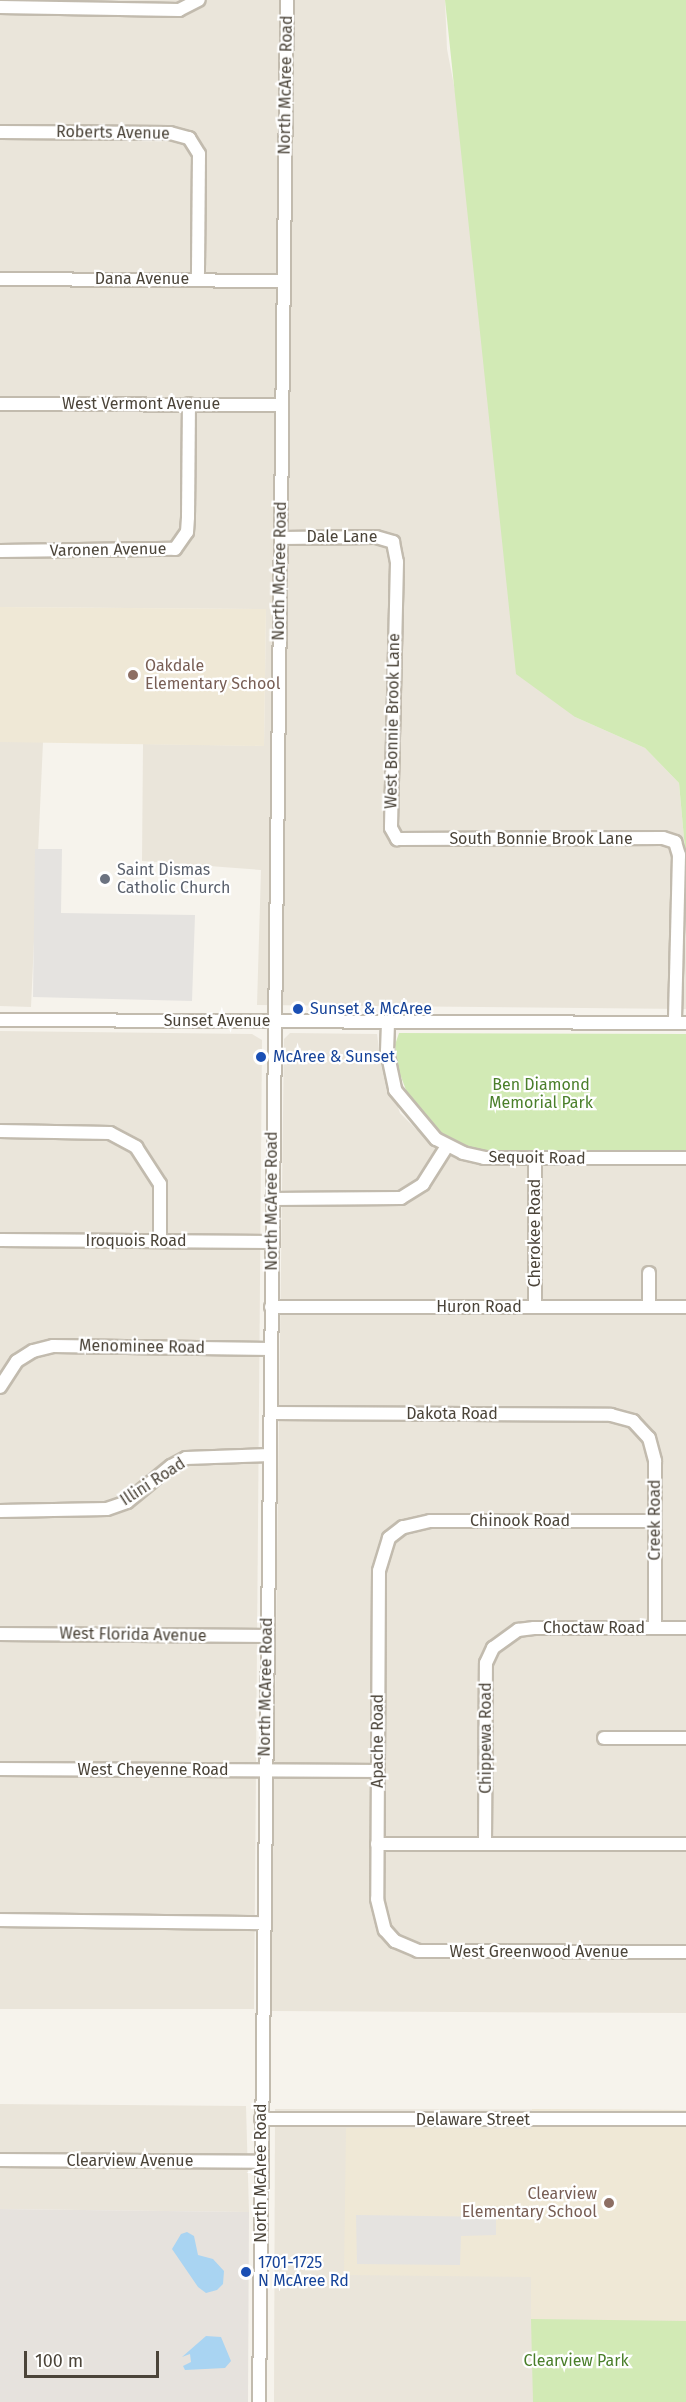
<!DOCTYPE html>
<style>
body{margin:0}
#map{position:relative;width:686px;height:2402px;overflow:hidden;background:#f6f3ec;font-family:"Fira Sans",sans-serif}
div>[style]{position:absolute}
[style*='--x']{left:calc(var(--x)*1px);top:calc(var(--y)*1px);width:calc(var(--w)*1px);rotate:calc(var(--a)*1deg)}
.residential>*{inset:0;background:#eae5da}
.industrial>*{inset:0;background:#e6e2dd}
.education>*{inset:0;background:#efe8d6}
.green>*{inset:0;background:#d2eab5}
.parking>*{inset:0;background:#e5e3e0}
.water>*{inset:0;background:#a9d4f2}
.roads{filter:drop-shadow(2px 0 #c2bbae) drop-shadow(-2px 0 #c2bbae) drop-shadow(0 2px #c2bbae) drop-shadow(0 -2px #c2bbae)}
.minor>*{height:12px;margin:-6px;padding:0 6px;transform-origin:6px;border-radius:6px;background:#fff}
.dots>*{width:16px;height:16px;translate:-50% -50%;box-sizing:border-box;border:3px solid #fff;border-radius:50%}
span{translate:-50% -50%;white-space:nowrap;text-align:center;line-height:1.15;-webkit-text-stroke:4.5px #fff;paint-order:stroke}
.street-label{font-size:16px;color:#4b4439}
.education-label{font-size:16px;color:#785e54}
.left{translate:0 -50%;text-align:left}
.right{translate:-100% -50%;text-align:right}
.worship-label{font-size:16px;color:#5b616d}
.transit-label{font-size:16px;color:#164399}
.park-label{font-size:16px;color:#4a7f2a}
.scale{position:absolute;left:24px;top:2351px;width:135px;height:27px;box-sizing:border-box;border:3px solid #4b4439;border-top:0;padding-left:8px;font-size:18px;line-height:21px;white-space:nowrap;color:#4b4439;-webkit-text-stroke:4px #fff;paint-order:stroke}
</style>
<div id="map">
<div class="residential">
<i style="clip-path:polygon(0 0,445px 0,447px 49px,575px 717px,645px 748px,679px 783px,686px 860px,686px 1009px,257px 1005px,261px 870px,142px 861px,143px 744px,264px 746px,266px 609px,0 607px)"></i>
<i style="clip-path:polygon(0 742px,43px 742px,31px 1007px,0 1006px)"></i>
<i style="clip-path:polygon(0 1031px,252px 1034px,262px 1040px,254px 2009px,0 2009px)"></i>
<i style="clip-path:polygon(290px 1033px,377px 1034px,380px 1057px,400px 1113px,416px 1129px,462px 1158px,483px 1164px,686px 1165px,686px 2013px,271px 2011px,284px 1039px)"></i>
<i style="clip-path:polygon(0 2104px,246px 2106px,249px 2212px,0 2209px)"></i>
<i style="clip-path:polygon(275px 2109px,686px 2110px,686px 2402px,274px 2402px)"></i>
</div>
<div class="industrial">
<i style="clip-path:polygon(0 2209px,249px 2212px,248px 2402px,0 2402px)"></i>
</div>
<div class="education">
<i style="clip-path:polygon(0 607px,266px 609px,264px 746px,0 742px)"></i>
<i style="clip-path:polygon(532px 2109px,686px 2110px,686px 2321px,531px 2319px,531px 2277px,344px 2275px,346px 2128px,532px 2129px)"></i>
</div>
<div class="green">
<i style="clip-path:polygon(445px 0,686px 0,686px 860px,679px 783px,645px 748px,575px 717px,516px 674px)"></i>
<i style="clip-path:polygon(399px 1033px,686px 1034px,686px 1154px,483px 1153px,460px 1146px,438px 1134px,411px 1103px,398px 1069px,395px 1045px)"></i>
<i style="clip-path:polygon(531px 2319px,686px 2321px,686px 2402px,533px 2402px)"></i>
</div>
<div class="parking">
<i style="clip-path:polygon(35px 849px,62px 849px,61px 913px,195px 915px,192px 1001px,33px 997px)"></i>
<i style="clip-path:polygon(356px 2215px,496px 2217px,496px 2235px,461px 2236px,460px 2265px,357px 2264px)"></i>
</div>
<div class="water">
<i style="clip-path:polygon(187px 2232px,194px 2236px,198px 2255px,213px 2259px,224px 2271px,223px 2284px,217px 2290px,206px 2293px,198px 2287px,172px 2249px,181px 2234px)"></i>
<i style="clip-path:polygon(206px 2336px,221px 2337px,231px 2361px,225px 2368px,185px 2370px,183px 2366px,191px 2362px,190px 2354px,182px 2357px)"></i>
</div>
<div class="roads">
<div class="minor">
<i style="--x:0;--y:7;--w:179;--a:1"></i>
<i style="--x:179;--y:10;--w:22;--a:-27"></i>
<i style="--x:0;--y:132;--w:170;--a:0.3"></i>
<i style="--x:170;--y:133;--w:20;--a:15"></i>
<i style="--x:189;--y:138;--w:19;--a:58"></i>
<i style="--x:199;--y:154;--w:126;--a:90.5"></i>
<i style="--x:0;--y:279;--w:283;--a:0.4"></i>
<i style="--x:0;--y:404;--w:282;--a:0.2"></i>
<i style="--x:281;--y:538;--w:95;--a:-0.6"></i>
<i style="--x:376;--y:537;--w:18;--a:16"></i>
<i style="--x:393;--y:542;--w:20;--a:79"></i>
<i style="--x:397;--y:562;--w:266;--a:91.3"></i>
<i style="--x:391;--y:828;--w:13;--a:61"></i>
<i style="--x:397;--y:839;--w:266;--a:-0.2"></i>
<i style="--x:663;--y:838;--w:13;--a:18"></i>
<i style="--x:675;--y:842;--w:14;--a:73"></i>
<i style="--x:679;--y:855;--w:168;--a:91.4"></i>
<i style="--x:0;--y:551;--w:175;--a:-0.7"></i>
<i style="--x:175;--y:549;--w:21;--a:-55"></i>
<i style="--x:187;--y:532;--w:15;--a:-86"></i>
<i style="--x:188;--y:517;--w:113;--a:-89.5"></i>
<i style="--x:0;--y:1020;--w:686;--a:0.25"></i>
<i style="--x:388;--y:1023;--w:28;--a:92"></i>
<i style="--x:387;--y:1051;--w:40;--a:78"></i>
<i style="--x:395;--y:1090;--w:64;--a:50.1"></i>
<i style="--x:436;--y:1139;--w:30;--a:27"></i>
<i style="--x:463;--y:1153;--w:22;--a:13"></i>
<i style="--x:484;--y:1158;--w:202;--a:0"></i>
<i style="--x:0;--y:1131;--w:110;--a:1"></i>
<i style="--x:110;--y:1133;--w:30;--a:28"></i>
<i style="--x:136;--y:1147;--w:44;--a:57"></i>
<i style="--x:160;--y:1184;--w:57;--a:90"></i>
<i style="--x:272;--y:1199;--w:129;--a:-0.4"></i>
<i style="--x:401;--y:1198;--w:26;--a:-32"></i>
<i style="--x:423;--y:1184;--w:45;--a:-57.7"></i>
<i style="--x:0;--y:1240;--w:271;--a:0.4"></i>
<i style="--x:271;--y:1307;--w:415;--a:0"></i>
<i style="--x:535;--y:1307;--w:148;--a:-90"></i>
<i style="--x:649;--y:1307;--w:34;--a:-90"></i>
<i style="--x:0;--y:1387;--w:31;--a:-57"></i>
<i style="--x:17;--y:1361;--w:19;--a:-32"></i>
<i style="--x:33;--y:1351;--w:21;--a:-14"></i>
<i style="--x:53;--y:1346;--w:218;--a:0.8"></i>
<i style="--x:271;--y:1413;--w:340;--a:0.3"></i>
<i style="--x:611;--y:1415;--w:23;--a:15"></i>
<i style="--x:633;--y:1421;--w:23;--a:47"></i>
<i style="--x:649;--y:1438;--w:24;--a:75"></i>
<i style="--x:655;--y:1461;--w:167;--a:90"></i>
<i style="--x:0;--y:1511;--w:107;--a:-1.1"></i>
<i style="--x:107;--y:1509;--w:21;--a:-19"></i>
<i style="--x:127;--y:1502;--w:57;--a:-39.3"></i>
<i style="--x:171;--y:1466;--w:17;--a:-28"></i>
<i style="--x:186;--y:1458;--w:84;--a:-2"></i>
<i style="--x:655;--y:1521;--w:225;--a:180"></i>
<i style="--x:430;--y:1521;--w:28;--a:167"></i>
<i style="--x:403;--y:1527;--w:18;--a:142"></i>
<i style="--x:389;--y:1538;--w:34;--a:107"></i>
<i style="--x:379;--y:1571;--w:328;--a:90.3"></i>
<i style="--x:377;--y:1899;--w:32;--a:76"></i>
<i style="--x:385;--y:1930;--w:15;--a:48"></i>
<i style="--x:395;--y:1941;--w:25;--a:23"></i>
<i style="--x:418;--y:1951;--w:268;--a:0.2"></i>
<i style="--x:0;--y:1634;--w:266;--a:0.4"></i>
<i style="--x:604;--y:1738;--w:82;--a:0"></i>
<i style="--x:0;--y:1769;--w:378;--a:0.3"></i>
<i style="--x:377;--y:1844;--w:309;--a:0"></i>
<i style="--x:485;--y:1844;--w:181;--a:-89.7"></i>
<i style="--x:486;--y:1663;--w:17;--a:-65"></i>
<i style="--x:493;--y:1648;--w:31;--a:-36"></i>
<i style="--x:518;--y:1630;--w:16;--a:-7"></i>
<i style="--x:534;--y:1628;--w:152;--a:0"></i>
<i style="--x:0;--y:1920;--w:263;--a:0.7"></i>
<i style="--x:261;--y:2119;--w:425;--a:0"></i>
<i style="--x:0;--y:2160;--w:261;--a:0.4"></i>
<i style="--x:259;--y:2402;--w:2402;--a:-89.33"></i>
</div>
</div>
<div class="dots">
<i style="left:133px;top:675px;background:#8d6e63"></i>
<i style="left:105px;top:879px;background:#6b7280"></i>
<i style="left:298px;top:1009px;background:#1a4fb4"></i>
<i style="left:261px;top:1057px;background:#1a4fb4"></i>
<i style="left:609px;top:2203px;background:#8d6e63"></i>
<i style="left:246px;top:2272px;background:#1a4fb4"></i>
</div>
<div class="street-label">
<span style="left:286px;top:85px;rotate:-89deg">North McAree Road</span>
<span style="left:113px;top:133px;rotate:1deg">Roberts Avenue</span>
<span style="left:142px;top:279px">Dana Avenue</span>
<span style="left:141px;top:404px">West Vermont Avenue</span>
<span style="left:342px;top:537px">Dale Lane</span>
<span style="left:108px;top:550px;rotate:-1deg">Varonen Avenue</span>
<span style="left:280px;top:571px;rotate:-89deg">North McAree Road</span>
<span style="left:393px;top:721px;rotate:-89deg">West Bonnie Brook Lane</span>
<span style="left:541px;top:839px">South Bonnie Brook Lane</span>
<span style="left:217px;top:1021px">Sunset Avenue</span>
<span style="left:537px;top:1158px;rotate:1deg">Sequoit Road</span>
<span style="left:272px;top:1201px;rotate:-90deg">North McAree Road</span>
<span style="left:535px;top:1233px;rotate:-90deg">Cherokee Road</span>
<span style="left:136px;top:1241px">Iroquois Road</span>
<span style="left:479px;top:1307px">Huron Road</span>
<span style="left:142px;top:1347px;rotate:1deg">Menominee Road</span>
<span style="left:452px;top:1414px">Dakota Road</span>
<span style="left:153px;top:1482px;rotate:-33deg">Illini Road</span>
<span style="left:655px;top:1520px;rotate:-90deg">Creek Road</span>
<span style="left:520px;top:1521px">Chinook Road</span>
<span style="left:594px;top:1628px">Choctaw Road</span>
<span style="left:133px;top:1635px;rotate:1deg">West Florida Avenue</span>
<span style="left:266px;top:1687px;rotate:-89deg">North McAree Road</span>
<span style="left:486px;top:1738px;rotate:-90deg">Chippewa Road</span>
<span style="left:378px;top:1741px;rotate:-90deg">Apache Road</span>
<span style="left:153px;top:1770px">West Cheyenne Road</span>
<span style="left:539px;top:1952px">West Greenwood Avenue</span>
<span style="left:473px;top:2120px">Delaware Street</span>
<span style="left:130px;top:2161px">Clearview Avenue</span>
<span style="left:261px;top:2173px;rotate:-90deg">North McAree Road</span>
</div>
<div class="education-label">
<span class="left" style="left:145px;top:675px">Oakdale<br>Elementary School</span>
<span class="right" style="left:597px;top:2203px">Clearview<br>Elementary School</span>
</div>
<div class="worship-label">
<span class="left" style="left:117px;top:879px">Saint Dismas<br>Catholic Church</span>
</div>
<div class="transit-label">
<span class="left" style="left:310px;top:1009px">Sunset &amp; McAree</span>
<span class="left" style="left:273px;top:1057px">McAree &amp; Sunset</span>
<span class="left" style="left:258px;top:2272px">1701-1725<br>N McAree Rd</span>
</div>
<div class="park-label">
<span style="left:541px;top:1094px">Ben Diamond<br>Memorial Park</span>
<span style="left:576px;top:2361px">Clearview Park</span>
</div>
<div class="scale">100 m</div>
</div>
